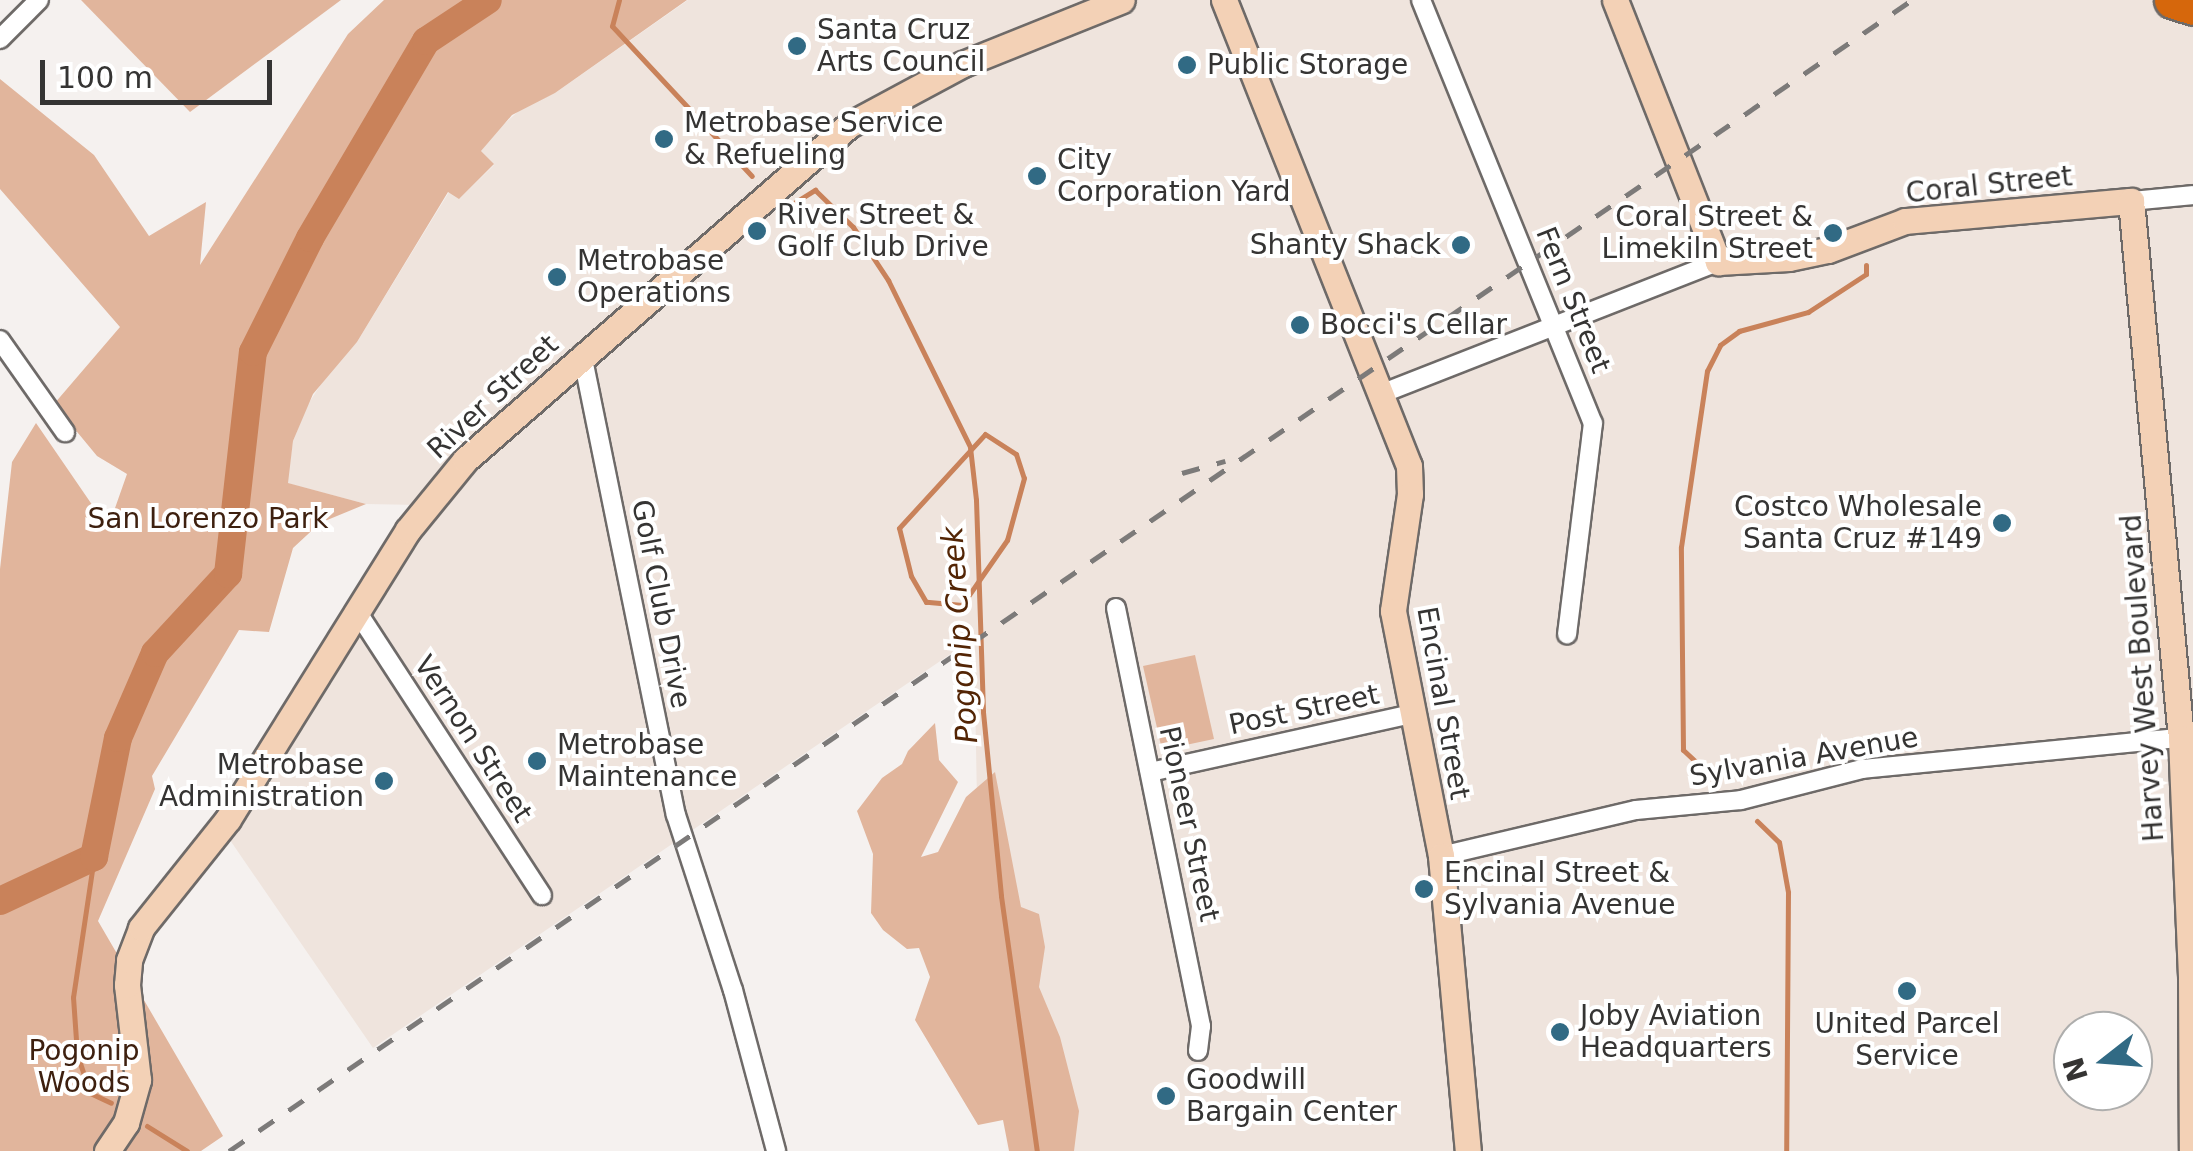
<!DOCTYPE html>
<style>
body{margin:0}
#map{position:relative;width:2193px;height:1151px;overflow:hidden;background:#f5f1ef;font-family:"DejaVu Sans",sans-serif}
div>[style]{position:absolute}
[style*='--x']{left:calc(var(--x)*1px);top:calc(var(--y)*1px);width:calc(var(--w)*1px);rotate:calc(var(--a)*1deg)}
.built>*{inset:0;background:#efe4dd}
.green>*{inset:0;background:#e1b59c}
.stream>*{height:5px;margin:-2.5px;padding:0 2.5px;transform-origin:2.5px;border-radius:2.5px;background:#c9825a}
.river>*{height:28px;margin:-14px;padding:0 14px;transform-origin:14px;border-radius:14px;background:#c9825a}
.roads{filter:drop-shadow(2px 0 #6e6a68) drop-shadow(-2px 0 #6e6a68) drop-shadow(0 2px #6e6a68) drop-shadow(0 -2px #6e6a68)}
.street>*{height:18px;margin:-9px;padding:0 9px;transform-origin:9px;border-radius:9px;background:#fff}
.secondary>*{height:25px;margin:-12.5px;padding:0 12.5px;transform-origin:12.5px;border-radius:12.5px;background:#f3d1b6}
.highway>*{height:35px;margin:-17.5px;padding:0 17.5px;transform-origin:17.5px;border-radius:17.5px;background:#d6670c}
.rail>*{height:5px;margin-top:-2.5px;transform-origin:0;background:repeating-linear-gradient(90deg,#7c7a79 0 18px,transparent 0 36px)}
.dots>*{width:28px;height:28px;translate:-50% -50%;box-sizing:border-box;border:5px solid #fff;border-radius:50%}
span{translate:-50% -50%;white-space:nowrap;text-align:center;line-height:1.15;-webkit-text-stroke:8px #fff;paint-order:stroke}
.poi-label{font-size:28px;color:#353433}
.left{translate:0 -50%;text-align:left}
.right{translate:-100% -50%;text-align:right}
.street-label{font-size:28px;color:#353433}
.park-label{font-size:28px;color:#3e200f}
.water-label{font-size:30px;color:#532505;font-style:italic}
.north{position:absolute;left:2053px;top:1011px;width:100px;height:100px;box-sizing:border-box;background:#fff;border:2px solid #aeaead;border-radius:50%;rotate:253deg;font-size:28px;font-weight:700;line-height:40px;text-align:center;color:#353433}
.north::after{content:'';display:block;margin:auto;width:35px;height:45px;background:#316a84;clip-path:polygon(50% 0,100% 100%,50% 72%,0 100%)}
.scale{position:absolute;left:40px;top:60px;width:232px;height:45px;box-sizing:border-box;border:5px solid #353433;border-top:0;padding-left:12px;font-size:30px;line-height:35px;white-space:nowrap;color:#353433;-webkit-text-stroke:8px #fff;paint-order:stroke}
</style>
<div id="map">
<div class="built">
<i style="clip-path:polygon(evenodd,688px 0,2193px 0,2193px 1151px,1060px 1151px,977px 802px,974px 638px,373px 1048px,221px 827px,420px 505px,366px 504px,287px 483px,293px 441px,307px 406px,328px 373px,357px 342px,449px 192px,460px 198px,494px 165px,481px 151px,495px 132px,522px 108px,555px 93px,688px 0,2073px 1031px,2133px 1031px,2133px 1091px,2073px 1091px,2073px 1031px)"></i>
</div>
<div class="green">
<i style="clip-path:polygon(81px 0,341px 0,190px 112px)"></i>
<i style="clip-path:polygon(384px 0,687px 0,555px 93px,512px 115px,481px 151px,494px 164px,459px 199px,448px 192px,357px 342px,313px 394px,293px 441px,288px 483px,366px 504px,320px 523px,293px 548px,269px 632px,239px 630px,152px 776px,155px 789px,98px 921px,223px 1136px,201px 1151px,0 1151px,0 569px,12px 462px,36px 423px,108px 528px,127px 474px,97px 456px,54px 404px,120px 327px,0 189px,0 79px,94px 155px,149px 236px,206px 202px,200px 265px,348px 34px)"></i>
<i style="clip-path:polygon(1195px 655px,1214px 739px,1162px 750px,1143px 666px)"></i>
<i style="clip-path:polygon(935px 723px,939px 760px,958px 782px,921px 857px,938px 852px,966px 797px,995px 772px,1021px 907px,1039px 914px,1045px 947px,1039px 987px,1060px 1037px,1079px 1111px,1074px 1151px,1009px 1151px,1003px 1120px,978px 1125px,915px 1020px,930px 977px,919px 948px,907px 949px,883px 930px,871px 913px,873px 854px,857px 811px,882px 778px,902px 764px,908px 751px)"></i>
</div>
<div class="stream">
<i style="--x:619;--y:0;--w:27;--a:105"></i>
<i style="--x:612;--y:26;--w:205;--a:47"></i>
<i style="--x:789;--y:206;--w:31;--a:-32"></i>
<i style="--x:815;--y:190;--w:53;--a:44.2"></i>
<i style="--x:853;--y:227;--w:64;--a:56.6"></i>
<i style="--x:888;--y:280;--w:186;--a:63.8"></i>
<i style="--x:970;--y:447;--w:53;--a:83.5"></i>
<i style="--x:976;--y:500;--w:212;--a:88.1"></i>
<i style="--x:983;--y:712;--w:185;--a:84.4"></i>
<i style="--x:1001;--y:896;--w:258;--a:82"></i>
<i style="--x:985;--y:434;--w:37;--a:33"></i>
<i style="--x:1016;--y:454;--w:25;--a:72"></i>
<i style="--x:1024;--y:478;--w:64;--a:105.3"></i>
<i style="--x:1007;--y:540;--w:79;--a:124.7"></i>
<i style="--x:962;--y:605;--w:36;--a:-175"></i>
<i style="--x:926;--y:602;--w:30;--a:-120"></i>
<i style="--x:911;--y:576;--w:49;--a:-104"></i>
<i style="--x:899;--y:528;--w:127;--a:-47.5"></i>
<i style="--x:1710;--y:775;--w:37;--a:-137"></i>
<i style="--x:1683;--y:750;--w:203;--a:-90.6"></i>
<i style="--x:1681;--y:547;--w:178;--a:-81.6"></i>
<i style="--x:1707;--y:371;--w:29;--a:-63"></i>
<i style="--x:1720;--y:345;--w:24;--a:-36"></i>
<i style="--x:1739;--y:331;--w:72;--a:-15.4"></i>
<i style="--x:1808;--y:312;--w:69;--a:-33.2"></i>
<i style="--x:1866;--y:274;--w:9;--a:-90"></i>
<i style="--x:1757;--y:821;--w:30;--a:44"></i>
<i style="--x:1779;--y:842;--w:51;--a:79.8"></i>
<i style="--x:1788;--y:892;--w:259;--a:90.4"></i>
<i style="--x:94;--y:857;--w:142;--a:98.5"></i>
<i style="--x:73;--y:997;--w:57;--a:86"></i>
<i style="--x:77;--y:1054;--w:41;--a:71.6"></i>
<i style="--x:90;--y:1093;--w:23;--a:25"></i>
<i style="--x:147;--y:1126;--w:47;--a:32"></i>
</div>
<div class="river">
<i style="--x:0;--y:901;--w:104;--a:-25.1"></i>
<i style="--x:94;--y:857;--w:121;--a:-78.6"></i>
<i style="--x:118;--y:738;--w:93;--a:-66.5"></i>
<i style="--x:155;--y:653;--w:108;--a:-47.3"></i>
<i style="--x:228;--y:574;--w:223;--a:-83.6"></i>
<i style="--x:253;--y:352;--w:127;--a:-63.4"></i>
<i style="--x:310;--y:238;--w:229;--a:-59.5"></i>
<i style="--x:426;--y:41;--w:74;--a:-33.5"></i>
</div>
<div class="roads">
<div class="street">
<i style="--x:1421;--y:0;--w:457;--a:67.9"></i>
<i style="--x:1593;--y:423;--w:213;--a:97"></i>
<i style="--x:0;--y:39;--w:55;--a:-45"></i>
<i style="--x:2131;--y:201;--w:62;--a:-5.5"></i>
<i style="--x:0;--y:340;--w:113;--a:54.8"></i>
<i style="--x:582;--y:354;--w:470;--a:78.5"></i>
<i style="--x:676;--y:815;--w:184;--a:72"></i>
<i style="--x:733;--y:990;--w:167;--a:75"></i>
<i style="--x:1383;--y:393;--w:360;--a:-21.4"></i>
<i style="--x:1116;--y:608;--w:427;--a:78.5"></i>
<i style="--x:1201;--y:1026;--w:25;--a:97"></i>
<i style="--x:358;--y:613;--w:337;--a:56.9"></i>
<i style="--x:1150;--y:772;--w:267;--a:-12.5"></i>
<i style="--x:1441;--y:856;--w:200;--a:-13.3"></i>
<i style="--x:1636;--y:810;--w:105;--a:-5.4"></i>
<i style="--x:1741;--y:800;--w:125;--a:-14.4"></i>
<i style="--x:1862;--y:769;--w:321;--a:-5.6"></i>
</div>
<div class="secondary">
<i style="--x:1224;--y:0;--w:501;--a:68.35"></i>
<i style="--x:1409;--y:466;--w:28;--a:88"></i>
<i style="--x:1410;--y:494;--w:118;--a:98.3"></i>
<i style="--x:1393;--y:611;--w:250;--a:78.9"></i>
<i style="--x:1441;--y:856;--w:296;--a:84.8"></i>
<i style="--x:1615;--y:0;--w:282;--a:68.5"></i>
<i style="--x:1718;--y:262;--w:71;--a:-3.2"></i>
<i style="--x:1789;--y:258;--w:40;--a:-12"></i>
<i style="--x:1828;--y:250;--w:82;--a:-20.6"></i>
<i style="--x:1905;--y:221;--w:227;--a:-5.1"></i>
<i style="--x:2131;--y:201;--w:539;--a:84.68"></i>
<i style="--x:2181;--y:738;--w:241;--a:87.6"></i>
<i style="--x:2191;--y:979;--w:172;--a:89.7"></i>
<i style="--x:107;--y:1151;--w:34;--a:-56"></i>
<i style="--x:126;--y:1123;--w:45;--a:-74.4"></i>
<i style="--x:138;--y:1080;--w:96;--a:-96.6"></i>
<i style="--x:127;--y:985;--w:25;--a:-85"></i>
<i style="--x:129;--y:960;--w:34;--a:-69"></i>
<i style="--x:141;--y:928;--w:139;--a:-51.4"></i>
<i style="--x:228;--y:819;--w:340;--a:-58.1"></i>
<i style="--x:408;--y:530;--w:90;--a:-50.8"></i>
<i style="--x:465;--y:460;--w:510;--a:-41.1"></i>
<i style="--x:849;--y:125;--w:129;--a:-28.2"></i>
<i style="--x:963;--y:64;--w:171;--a:-21.9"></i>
</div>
<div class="highway">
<i style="--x:2172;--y:0;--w:22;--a:18"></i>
</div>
</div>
<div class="rail">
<i style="--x:1182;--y:473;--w:45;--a:-15.6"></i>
<i style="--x:229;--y:1151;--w:2039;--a:-34.37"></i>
</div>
<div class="dots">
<i style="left:797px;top:46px;background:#316a84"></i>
<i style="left:1187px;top:65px;background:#316a84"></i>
<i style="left:664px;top:139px;background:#316a84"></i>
<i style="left:1037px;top:176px;background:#316a84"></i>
<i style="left:757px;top:231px;background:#316a84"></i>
<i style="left:1833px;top:233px;background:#316a84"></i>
<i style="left:1461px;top:245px;background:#316a84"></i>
<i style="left:557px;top:277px;background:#316a84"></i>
<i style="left:1300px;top:325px;background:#316a84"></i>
<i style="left:2002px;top:523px;background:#316a84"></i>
<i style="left:537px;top:761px;background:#316a84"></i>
<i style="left:384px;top:781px;background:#316a84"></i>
<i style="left:1424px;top:889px;background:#316a84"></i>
<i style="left:1907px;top:991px;background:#316a84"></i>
<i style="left:1560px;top:1032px;background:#316a84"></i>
<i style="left:1166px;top:1096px;background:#316a84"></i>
</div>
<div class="poi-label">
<span class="left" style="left:817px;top:46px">Santa Cruz<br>Arts Council</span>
<span class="left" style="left:1207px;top:65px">Public Storage</span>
<span class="left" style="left:684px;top:139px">Metrobase Service<br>&amp; Refueling</span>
<span class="left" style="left:1057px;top:176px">City<br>Corporation Yard</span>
<span class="left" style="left:777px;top:231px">River Street &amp;<br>Golf Club Drive</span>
<span class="right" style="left:1813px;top:233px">Coral Street &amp;<br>Limekiln Street</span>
<span class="right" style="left:1441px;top:245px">Shanty Shack</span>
<span class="left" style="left:577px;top:277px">Metrobase<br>Operations</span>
<span class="left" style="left:1320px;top:325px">Bocci's Cellar</span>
<span class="right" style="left:1982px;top:523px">Costco Wholesale<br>Santa Cruz #149</span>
<span class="left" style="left:557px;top:761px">Metrobase<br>Maintenance</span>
<span class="right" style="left:364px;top:781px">Metrobase<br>Administration</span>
<span class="left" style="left:1444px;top:889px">Encinal Street &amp;<br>Sylvania Avenue</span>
<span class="left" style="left:1580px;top:1032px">Joby Aviation<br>Headquarters</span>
<span style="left:1907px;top:1040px">United Parcel<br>Service</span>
<span class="left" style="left:1186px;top:1096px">Goodwill<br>Bargain Center</span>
</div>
<div class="street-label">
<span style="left:1989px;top:185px;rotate:-6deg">Coral Street</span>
<span style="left:1573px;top:300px;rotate:68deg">Fern Street</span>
<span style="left:493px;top:397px;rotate:-43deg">River Street</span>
<span style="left:661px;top:604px;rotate:79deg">Golf Club Drive</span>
<span style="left:2143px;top:678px;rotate:-94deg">Harvey West Boulevard</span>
<span style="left:1443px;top:703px;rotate:80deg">Encinal Street</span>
<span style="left:1304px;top:710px;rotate:-12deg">Post Street</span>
<span style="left:473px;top:739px;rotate:57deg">Vernon Street</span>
<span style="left:1804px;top:757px;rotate:-10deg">Sylvania Avenue</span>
<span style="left:1189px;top:824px;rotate:78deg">Pioneer Street</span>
</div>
<div class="park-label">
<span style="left:208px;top:519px">San Lorenzo Park</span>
<span style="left:84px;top:1067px">Pogonip<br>Woods</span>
</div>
<div class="water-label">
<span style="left:960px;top:635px;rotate:-94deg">Pogonip Creek</span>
</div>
<div class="north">N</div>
<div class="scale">100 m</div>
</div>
